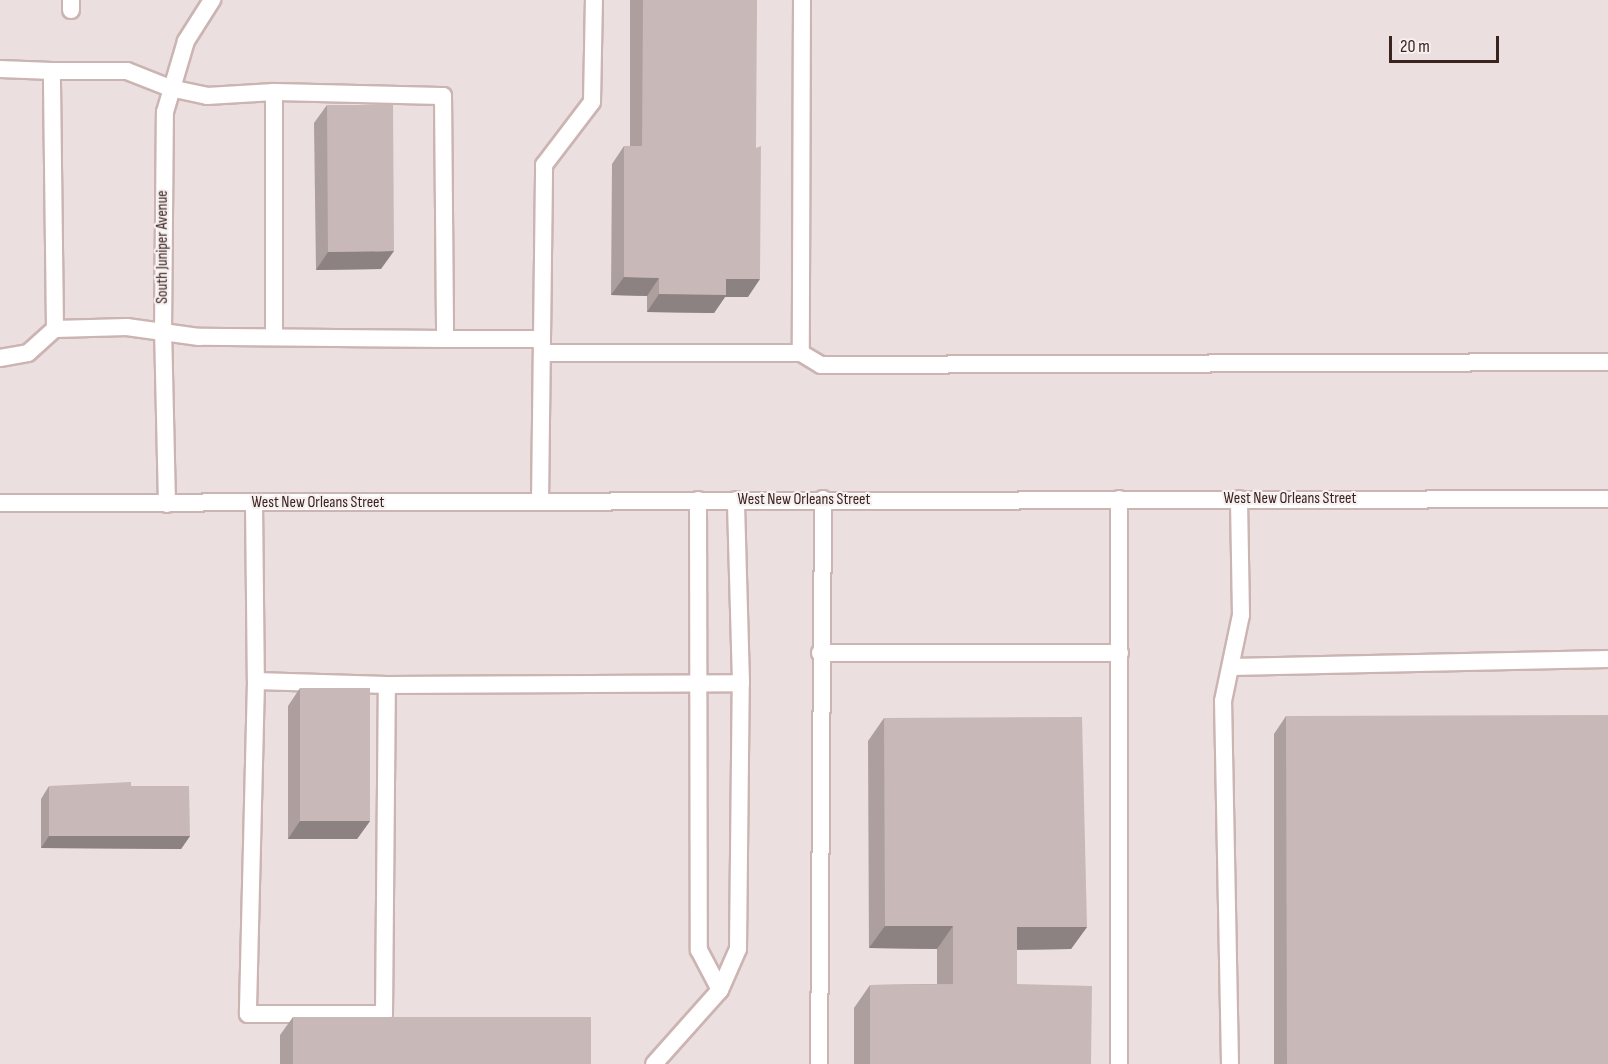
<!DOCTYPE html>
<style>
body{margin:0}
#map{position:relative;width:1608px;height:1064px;overflow:hidden;background:#ebdfe0;font-family:"Sofia Sans Condensed",sans-serif}
div>[style]{position:absolute}
[style*='--x']{left:calc(var(--x)*1px);top:calc(var(--y)*1px);width:calc(var(--w)*1px);rotate:calc(var(--a)*1deg)}
.roads{filter:drop-shadow(2px 0 #cbb4b2) drop-shadow(-2px 0 #cbb4b2) drop-shadow(0 2px #cbb4b2) drop-shadow(0 -2px #cbb4b2)}
.service>*{height:16px;margin:-8px;padding:0 8px;transform-origin:8px;border-radius:8px;background:#fff}
.minor>*{height:16px;margin:-8px;padding:0 8px;transform-origin:8px;border-radius:8px;background:#fff}
.secondary>*{height:16px;margin:-8px;padding:0 8px;transform-origin:8px;border-radius:8px;background:#fff}
.wall>*{inset:0;background:#ac9f9e}
.shaded-wall>*{inset:0;background:#8c8281}
.building>*{inset:0;background:#c8b9b8}
span{translate:-50% -50%;white-space:nowrap;text-align:center;line-height:1.15;-webkit-text-stroke:4.5px #f7f0f0;paint-order:stroke}
.street-label{font-size:16px;color:#3b2420}
.scale{position:absolute;left:1389px;top:36px;width:110px;height:27px;box-sizing:border-box;border:3px solid #3b2420;border-top:0;padding-left:8px;font-size:18px;line-height:21px;white-space:nowrap;color:#3b2420;-webkit-text-stroke:4px #f7f0f0;paint-order:stroke}
</style>
<div id="map">
<div class="roads">
<div class="service">
<i style="--x:802;--y:0;--w:353;--a:90.2"></i>
<i style="--x:801;--y:353;--w:23;--a:31"></i>
<i style="--x:821;--y:365;--w:787;--a:-0.22"></i>
<i style="--x:71;--y:10;--w:10;--a:-90"></i>
<i style="--x:0;--y:69;--w:52;--a:2.2"></i>
<i style="--x:52;--y:71;--w:75;--a:0"></i>
<i style="--x:127;--y:71;--w:46;--a:21.6"></i>
<i style="--x:170;--y:88;--w:38;--a:12"></i>
<i style="--x:207;--y:96;--w:67;--a:-3.4"></i>
<i style="--x:274;--y:92;--w:169;--a:1.4"></i>
<i style="--x:443;--y:96;--w:243;--a:89.5"></i>
<i style="--x:445;--y:339;--w:246;--a:-179.5"></i>
<i style="--x:199;--y:337;--w:73;--a:-172.1"></i>
<i style="--x:127;--y:327;--w:72;--a:178.4"></i>
<i style="--x:55;--y:329;--w:258;--a:-90.7"></i>
<i style="--x:274;--y:92;--w:244;--a:90"></i>
<i style="--x:445;--y:339;--w:97;--a:0"></i>
<i style="--x:542;--y:353;--w:259;--a:0"></i>
<i style="--x:0;--y:358;--w:28;--a:-10"></i>
<i style="--x:28;--y:353;--w:36;--a:-42"></i>
<i style="--x:1119;--y:499;--w:565;--a:90"></i>
<i style="--x:698;--y:500;--w:450;--a:89.9"></i>
<i style="--x:699;--y:950;--w:45;--a:62.3"></i>
<i style="--x:540;--y:502;--w:337;--a:-89.3"></i>
<i style="--x:544;--y:165;--w:79;--a:-52.7"></i>
<i style="--x:592;--y:102;--w:102;--a:-88.9"></i>
<i style="--x:254;--y:503;--w:178;--a:89.4"></i>
<i style="--x:256;--y:681;--w:333;--a:91.4"></i>
<i style="--x:248;--y:1014;--w:136;--a:0"></i>
<i style="--x:384;--y:1014;--w:329;--a:-89.5"></i>
<i style="--x:820;--y:653;--w:300;--a:0"></i>
<i style="--x:1231;--y:667;--w:377;--a:-1.2"></i>
<i style="--x:256;--y:681;--w:131;--a:1.7"></i>
<i style="--x:387;--y:685;--w:354;--a:-0.3"></i>
<i style="--x:654;--y:1064;--w:99;--a:-48.3"></i>
<i style="--x:720;--y:990;--w:45;--a:-66.3"></i>
<i style="--x:738;--y:949;--w:266;--a:-89.4"></i>
<i style="--x:741;--y:683;--w:183;--a:-91.6"></i>
<i style="--x:819;--y:1064;--w:565;--a:-89.59"></i>
<i style="--x:1230;--y:1064;--w:363;--a:-91.1"></i>
<i style="--x:1223;--y:701;--w:88;--a:-78.2"></i>
<i style="--x:1241;--y:615;--w:116;--a:-91"></i>
</div>
<div class="minor">
<i style="--x:167;--y:504;--w:172;--a:-91.3"></i>
<i style="--x:163;--y:332;--w:220;--a:-89.5"></i>
<i style="--x:165;--y:112;--w:74;--a:-73.5"></i>
<i style="--x:186;--y:41;--w:49;--a:-57.6"></i>
</div>
<div class="secondary">
<i style="--x:0;--y:503;--w:1608;--a:-0.14"></i>
</div>
</div>
<div class="wall">
<i style="clip-path:polygon(630px 0,757px 0,748px 297px,725px 297px,714px 313px,647px 312px,647px 296px,611px 295px,612px 164px,624px 146px,630px 146px)"></i>
<i style="clip-path:polygon(327px 105px,381px 269px,316px 270px,314px 123px)"></i>
<i style="clip-path:polygon(300px 688px,370px 821px,357px 839px,288px 839px,288px 706px)"></i>
<i style="clip-path:polygon(1286px 716px,1608px 1064px,1274px 1064px,1274px 734px)"></i>
<i style="clip-path:polygon(884px 718px,1087px 927px,1071px 949px,1017px 950px,1017px 984px,1091px 1064px,854px 1064px,854px 1008px,870px 985px,937px 984px,937px 949px,869px 948px,868px 741px)"></i>
<i style="clip-path:polygon(49px 786px,190px 836px,181px 849px,41px 848px,41px 799px)"></i>
<i style="clip-path:polygon(293px 1017px,591px 1064px,280px 1064px,280px 1035px)"></i>
</div>
<div class="shaded-wall">
<i style="clip-path:polygon(394px 251px,381px 269px,316px 270px,328px 252px)"></i>
<i style="clip-path:polygon(624px 277px,659px 278px,647px 296px,611px 295px)"></i>
<i style="clip-path:polygon(726px 279px,760px 279px,748px 297px,725px 297px,714px 313px,647px 312px,659px 294px)"></i>
<i style="clip-path:polygon(300px 821px,370px 821px,357px 839px,288px 839px)"></i>
<i style="clip-path:polygon(49px 836px,190px 836px,181px 849px,41px 848px)"></i>
<i style="clip-path:polygon(885px 926px,953px 926px,937px 949px,869px 948px)"></i>
<i style="clip-path:polygon(1017px 927px,1087px 927px,1071px 949px,1001px 950px)"></i>
</div>
<div class="building">
<i style="clip-path:polygon(643px 0,757px 0,756px 148px,761px 146px,760px 279px,726px 279px,726px 295px,659px 294px,659px 278px,624px 277px,624px 146px,642px 146px)"></i>
<i style="clip-path:polygon(327px 105px,393px 105px,394px 251px,328px 252px)"></i>
<i style="clip-path:polygon(300px 688px,370px 688px,370px 821px,300px 821px)"></i>
<i style="clip-path:polygon(1608px 715px,1608px 1064px,1287px 1064px,1286px 716px)"></i>
<i style="clip-path:polygon(1082px 717px,1087px 927px,1017px 927px,1017px 984px,1092px 986px,1091px 1064px,870px 1064px,870px 985px,953px 984px,953px 926px,885px 926px,884px 718px)"></i>
<i style="clip-path:polygon(131px 782px,131px 786px,189px 786px,190px 836px,49px 836px,49px 786px)"></i>
<i style="clip-path:polygon(293px 1017px,591px 1017px,591px 1064px,293px 1064px)"></i>
</div>
<div class="street-label">
<span style="left:163px;top:247px;rotate:-90deg">South Juniper Avenue</span>
<span style="left:1290px;top:499px">West New Orleans Street</span>
<span style="left:804px;top:500px">West New Orleans Street</span>
<span style="left:318px;top:503px">West New Orleans Street</span>
</div>
<div class="scale">20 m</div>
</div>
